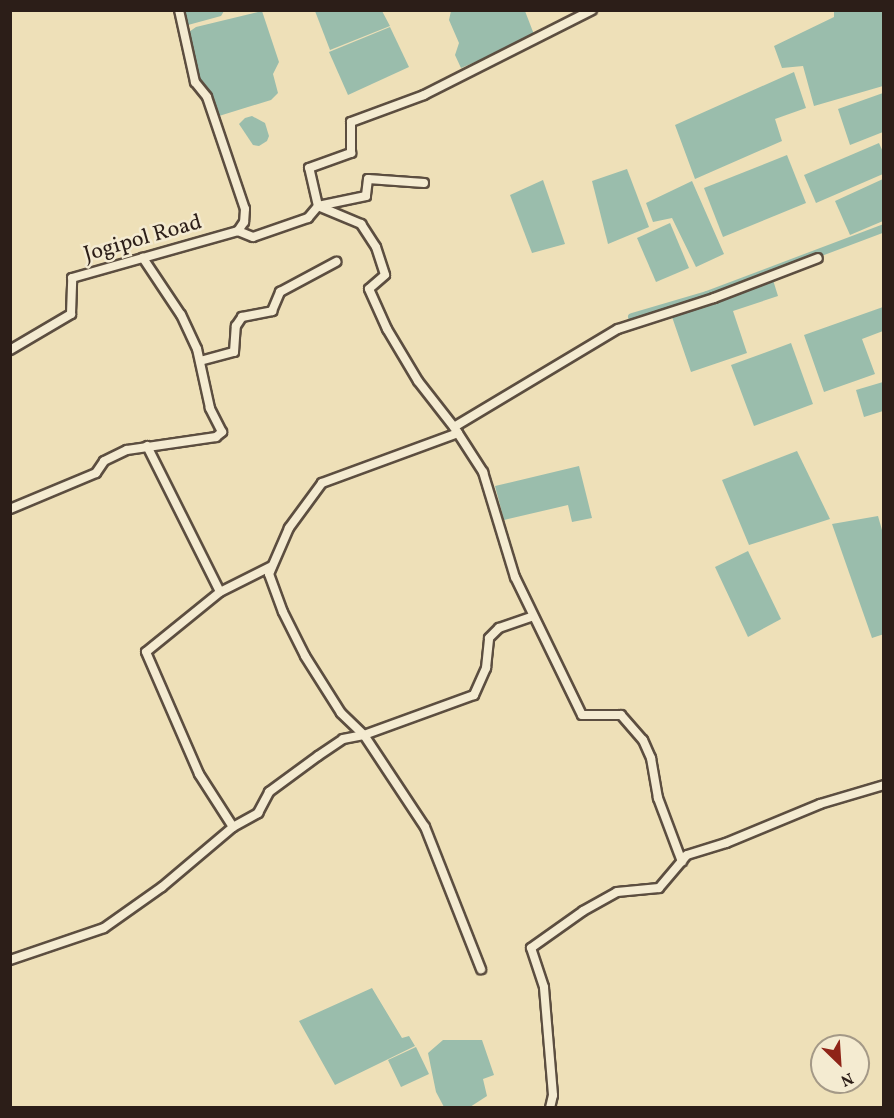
<!DOCTYPE html>
<style>
body{margin:0}
#map{position:relative;width:894px;height:1118px;overflow:hidden;background:#eee0b8;font-family:Vollkorn,serif}
div>[style]{position:absolute}
[style*='--x']{left:calc(var(--x)*1px);top:calc(var(--y)*1px);width:calc(var(--w)*1px);rotate:calc(var(--a)*1deg)}
.water>*{inset:0;background:#9abdac}
.canal>*{height:8px;margin:-4px;padding:0 4px;transform-origin:4px;border-radius:4px;background:#9abdac}
.roads{filter:drop-shadow(2px 0 #5c4e40) drop-shadow(-2px 0 #5c4e40) drop-shadow(0 2px #5c4e40) drop-shadow(0 -2px #5c4e40)}
.street>*{height:8px;margin:-4px;padding:0 4px;transform-origin:4px;border-radius:4px;background:#f4ebd1}
span{translate:-50% -50%;white-space:nowrap;text-align:center;line-height:1.15;-webkit-text-stroke:5px #f4ebd1;paint-order:stroke}
.street-label{font-size:22px;color:#2c1e18}
.frame{position:absolute;inset:0;border:12px solid #2c1e18;pointer-events:none}
.north{position:absolute;left:810px;top:1034px;width:60px;height:60px;box-sizing:border-box;background:#f4ebd1;border:2px solid #a49987;border-radius:50%;rotate:155deg;font-size:16px;font-weight:700;line-height:24px;text-align:center;color:#2c1e18}
.north::after{content:'';display:block;margin:auto;width:21px;height:27px;background:#8f2418;clip-path:polygon(50% 0,100% 100%,50% 72%,0 100%)}
</style>
<div id="map">
<div class="water">
<i style="clip-path:polygon(182px 11px,224px 11px,221px 16px,188px 25px)"></i>
<i style="clip-path:polygon(262px 11px,279px 62px,273px 74px,278px 93px,271px 100px,219px 116px,196px 78px,186px 34px,196px 27px)"></i>
<i style="clip-path:polygon(315px 11px,382px 11px,390px 26px,330px 50px)"></i>
<i style="clip-path:polygon(451px 11px,525px 11px,535px 37px,461px 68px,455px 55px,459px 43px,449px 20px)"></i>
<i style="clip-path:polygon(834px 11px,883px 11px,883px 86px,814px 106px,803px 66px,782px 68px,774px 46px,834px 17px)"></i>
<i style="clip-path:polygon(390px 27px,409px 67px,348px 95px,329px 52px)"></i>
<i style="clip-path:polygon(794px 72px,806px 108px,775px 119px,782px 141px,695px 179px,675px 125px)"></i>
<i style="clip-path:polygon(883px 93px,883px 132px,850px 145px,838px 109px)"></i>
<i style="clip-path:polygon(252px 116px,265px 123px,269px 136px,267px 141px,259px 146px,253px 145px,239px 124px,245px 118px)"></i>
<i style="clip-path:polygon(879px 143px,883px 152px,883px 174px,816px 203px,804px 175px)"></i>
<i style="clip-path:polygon(787px 155px,806px 203px,723px 237px,704px 188px)"></i>
<i style="clip-path:polygon(627px 169px,649px 227px,608px 244px,592px 181px)"></i>
<i style="clip-path:polygon(883px 179px,883px 221px,850px 235px,835px 201px)"></i>
<i style="clip-path:polygon(543px 180px,565px 244px,532px 253px,510px 195px)"></i>
<i style="clip-path:polygon(692px 181px,724px 254px,696px 267px,672px 218px,653px 222px,646px 203px)"></i>
<i style="clip-path:polygon(670px 223px,689px 268px,656px 282px,637px 238px)"></i>
<i style="clip-path:polygon(773px 280px,778px 296px,733px 311px,747px 353px,691px 372px,671px 314px)"></i>
<i style="clip-path:polygon(883px 307px,883px 331px,862px 339px,875px 374px,824px 392px,804px 335px)"></i>
<i style="clip-path:polygon(791px 343px,813px 404px,754px 426px,731px 365px)"></i>
<i style="clip-path:polygon(883px 382px,883px 411px,864px 417px,856px 390px)"></i>
<i style="clip-path:polygon(797px 451px,830px 519px,749px 545px,722px 480px)"></i>
<i style="clip-path:polygon(579px 466px,592px 518px,572px 522px,568px 505px,504px 520px,495px 486px)"></i>
<i style="clip-path:polygon(878px 516px,884px 537px,884px 634px,872px 638px,832px 524px)"></i>
<i style="clip-path:polygon(748px 551px,781px 619px,748px 637px,715px 567px)"></i>
<i style="clip-path:polygon(372px 988px,402px 1038px,409px 1036px,415px 1046px,335px 1085px,299px 1021px)"></i>
<i style="clip-path:polygon(443px 1040px,482px 1040px,494px 1075px,483px 1079px,487px 1096px,470px 1107px,444px 1107px,436px 1092px,428px 1053px)"></i>
<i style="clip-path:polygon(416px 1047px,429px 1074px,401px 1087px,388px 1060px)"></i>
</div>
<div class="canal">
<i style="--x:632;--y:317;--w:78;--a:-16.3"></i>
<i style="--x:707;--y:295;--w:189;--a:-20.7"></i>
</div>
<div class="roads">
<div class="street">
<i style="--x:179;--y:10;--w:74;--a:77.5"></i>
<i style="--x:195;--y:82;--w:19;--a:51"></i>
<i style="--x:207;--y:97;--w:118;--a:71.3"></i>
<i style="--x:245;--y:209;--w:13;--a:94"></i>
<i style="--x:244;--y:222;--w:11;--a:124"></i>
<i style="--x:424;--y:183;--w:56;--a:-175.9"></i>
<i style="--x:368;--y:179;--w:17;--a:97"></i>
<i style="--x:366;--y:196;--w:49;--a:168.2"></i>
<i style="--x:318;--y:206;--w:39;--a:-103"></i>
<i style="--x:309;--y:168;--w:45;--a:-19.7"></i>
<i style="--x:351;--y:153;--w:31;--a:-90"></i>
<i style="--x:351;--y:122;--w:78;--a:-20.3"></i>
<i style="--x:424;--y:95;--w:188;--a:-26.8"></i>
<i style="--x:10;--y:350;--w:71;--a:-30.5"></i>
<i style="--x:71;--y:314;--w:36;--a:-88"></i>
<i style="--x:72;--y:278;--w:173;--a:-15.8"></i>
<i style="--x:238;--y:231;--w:16;--a:22"></i>
<i style="--x:253;--y:237;--w:58;--a:-19.1"></i>
<i style="--x:308;--y:218;--w:16;--a:-50"></i>
<i style="--x:318;--y:206;--w:47;--a:22.7"></i>
<i style="--x:361;--y:224;--w:27;--a:57"></i>
<i style="--x:376;--y:247;--w:29;--a:72"></i>
<i style="--x:385;--y:275;--w:21;--a:139"></i>
<i style="--x:369;--y:289;--w:44;--a:65.8"></i>
<i style="--x:387;--y:329;--w:61;--a:59.2"></i>
<i style="--x:418;--y:381;--w:58;--a:52"></i>
<i style="--x:454;--y:427;--w:54;--a:57.2"></i>
<i style="--x:483;--y:472;--w:110;--a:73.1"></i>
<i style="--x:515;--y:577;--w:153;--a:64.1"></i>
<i style="--x:582;--y:715;--w:39;--a:0"></i>
<i style="--x:621;--y:715;--w:33;--a:49"></i>
<i style="--x:643;--y:740;--w:20;--a:66"></i>
<i style="--x:651;--y:758;--w:41;--a:80.1"></i>
<i style="--x:658;--y:798;--w:68;--a:69.4"></i>
<i style="--x:200;--y:361;--w:35;--a:-15"></i>
<i style="--x:234;--y:352;--w:26;--a:-86"></i>
<i style="--x:236;--y:326;--w:11;--a:-56"></i>
<i style="--x:242;--y:317;--w:31;--a:-11"></i>
<i style="--x:272;--y:311;--w:21;--a:-67"></i>
<i style="--x:280;--y:292;--w:64;--a:-28.2"></i>
<i style="--x:454;--y:427;--w:191;--a:-30.9"></i>
<i style="--x:618;--y:329;--w:101;--a:-17.9"></i>
<i style="--x:714;--y:298;--w:111;--a:-21"></i>
<i style="--x:458;--y:433;--w:145;--a:159.8"></i>
<i style="--x:322;--y:483;--w:56;--a:126.3"></i>
<i style="--x:289;--y:528;--w:50;--a:113.5"></i>
<i style="--x:269;--y:574;--w:40;--a:69.8"></i>
<i style="--x:283;--y:612;--w:49;--a:63.4"></i>
<i style="--x:305;--y:656;--w:67;--a:57.7"></i>
<i style="--x:341;--y:713;--w:32;--a:44"></i>
<i style="--x:364;--y:735;--w:117;--a:-20"></i>
<i style="--x:474;--y:695;--w:30;--a:-66"></i>
<i style="--x:486;--y:668;--w:30;--a:-84"></i>
<i style="--x:489;--y:638;--w:14;--a:-45"></i>
<i style="--x:499;--y:628;--w:36;--a:-19"></i>
<i style="--x:147;--y:446;--w:163;--a:63.4"></i>
<i style="--x:220;--y:592;--w:58;--a:-26.6"></i>
<i style="--x:10;--y:509;--w:93;--a:-22.7"></i>
<i style="--x:96;--y:473;--w:14;--a:-56"></i>
<i style="--x:104;--y:461;--w:25;--a:-26"></i>
<i style="--x:127;--y:450;--w:90;--a:-8.3"></i>
<i style="--x:216;--y:437;--w:8;--a:-40"></i>
<i style="--x:222;--y:432;--w:27;--a:-117"></i>
<i style="--x:210;--y:408;--w:60;--a:-102.4"></i>
<i style="--x:197;--y:349;--w:38;--a:-115"></i>
<i style="--x:181;--y:315;--w:69;--a:-123.7"></i>
<i style="--x:220;--y:592;--w:95;--a:141"></i>
<i style="--x:146;--y:652;--w:133;--a:66.5"></i>
<i style="--x:199;--y:774;--w:63;--a:57.3"></i>
<i style="--x:10;--y:960;--w:99;--a:-18.8"></i>
<i style="--x:104;--y:928;--w:71;--a:-35.3"></i>
<i style="--x:162;--y:887;--w:93;--a:-40.2"></i>
<i style="--x:233;--y:827;--w:29;--a:-29"></i>
<i style="--x:258;--y:813;--w:24;--a:-62"></i>
<i style="--x:269;--y:792;--w:61;--a:-36.3"></i>
<i style="--x:318;--y:756;--w:30;--a:-34"></i>
<i style="--x:343;--y:739;--w:21;--a:-11"></i>
<i style="--x:364;--y:735;--w:110;--a:56.5"></i>
<i style="--x:425;--y:827;--w:153;--a:68.5"></i>
<i style="--x:550;--y:1108;--w:13;--a:-77"></i>
<i style="--x:553;--y:1095;--w:108;--a:-94.8"></i>
<i style="--x:544;--y:987;--w:41;--a:-108.4"></i>
<i style="--x:531;--y:948;--w:64;--a:-35.4"></i>
<i style="--x:583;--y:911;--w:39;--a:-29"></i>
<i style="--x:617;--y:892;--w:42;--a:-5.4"></i>
<i style="--x:659;--y:888;--w:43;--a:-49.7"></i>
<i style="--x:687;--y:855;--w:41;--a:-17.1"></i>
<i style="--x:726;--y:843;--w:102;--a:-22.5"></i>
<i style="--x:820;--y:804;--w:67;--a:-16.5"></i>
</div>
</div>
<div class="street-label">
<span style="left:143px;top:239px;rotate:-16deg">Jogipol Road</span>
</div>
<div class="frame"></div>
<div class="north">N</div>
</div>
